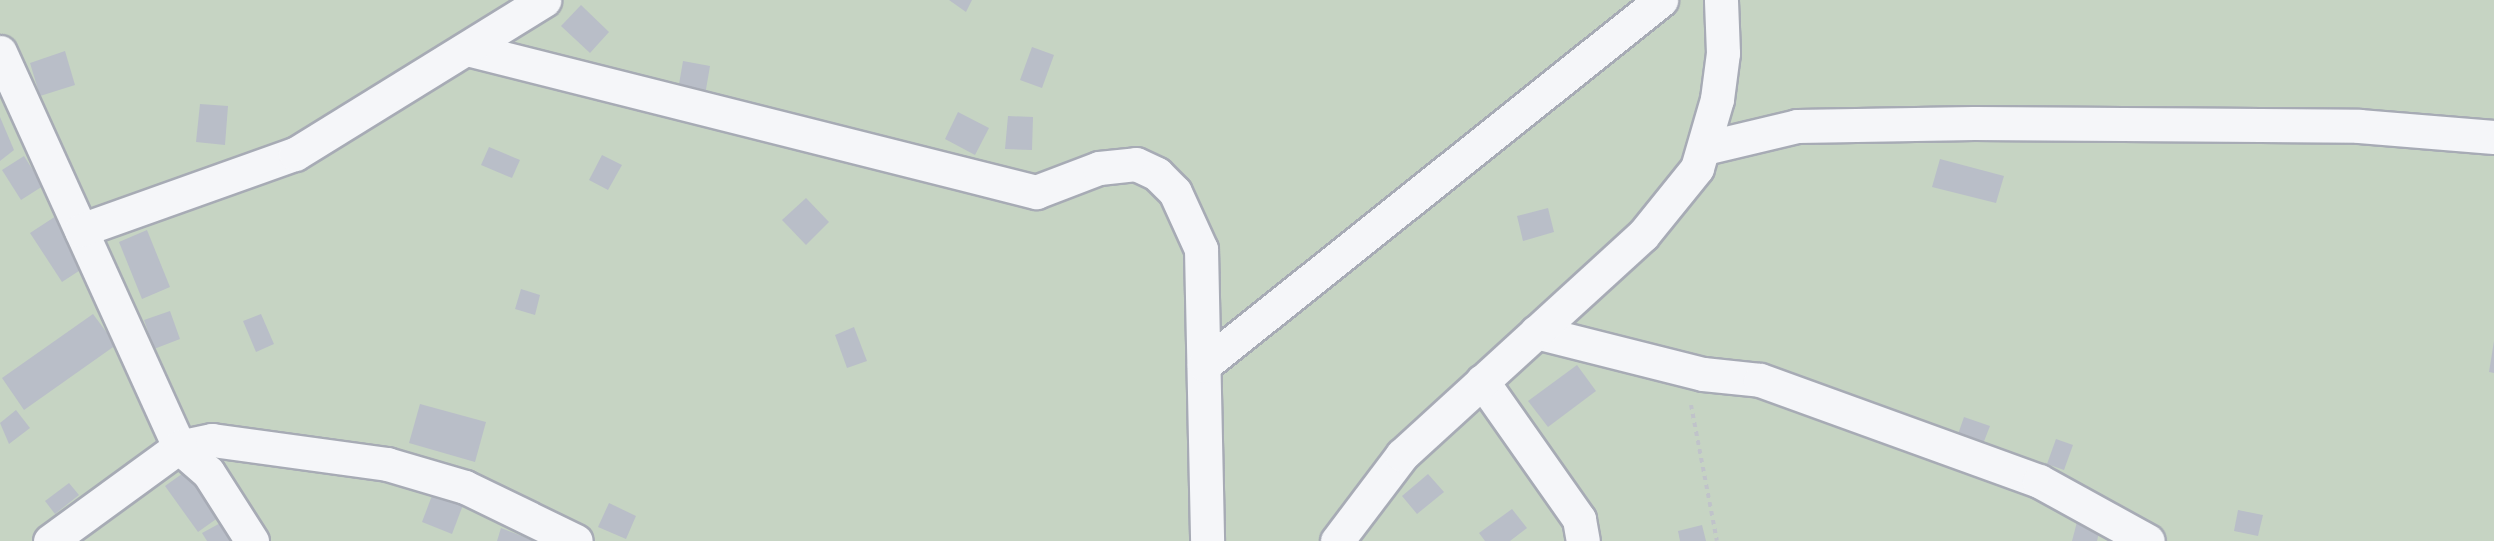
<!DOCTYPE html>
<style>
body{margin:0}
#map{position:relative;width:2494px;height:541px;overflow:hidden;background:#e2e5ea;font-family:"PT Sans Narrow",sans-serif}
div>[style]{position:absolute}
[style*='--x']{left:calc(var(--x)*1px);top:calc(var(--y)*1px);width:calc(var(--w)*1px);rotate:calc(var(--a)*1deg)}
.green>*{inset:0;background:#c6d4c3}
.building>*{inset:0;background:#b9bec8}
.path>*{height:4px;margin-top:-2px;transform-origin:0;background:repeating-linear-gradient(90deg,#c0c3ca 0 4.5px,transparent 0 9px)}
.roads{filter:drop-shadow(2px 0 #a7abb5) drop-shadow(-2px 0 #a7abb5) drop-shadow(0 2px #a7abb5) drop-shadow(0 -2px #a7abb5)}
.street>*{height:33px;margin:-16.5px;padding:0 16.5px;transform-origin:16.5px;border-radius:16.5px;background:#f5f6f9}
span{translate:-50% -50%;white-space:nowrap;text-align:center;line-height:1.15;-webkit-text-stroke:4.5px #f1f4f8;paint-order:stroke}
</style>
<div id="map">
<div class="green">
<i style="clip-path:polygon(0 0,2494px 0,2494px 541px,0 541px)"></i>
</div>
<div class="building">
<i style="clip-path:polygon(949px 0,972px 0,966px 12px)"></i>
<i style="clip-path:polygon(581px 5px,609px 32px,590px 53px,561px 26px)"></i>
<i style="clip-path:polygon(1032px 47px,1054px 55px,1042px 88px,1020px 80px)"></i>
<i style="clip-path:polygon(65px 51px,75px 85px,40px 96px,30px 63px)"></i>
<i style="clip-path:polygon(683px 61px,710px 66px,704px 101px,677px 96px)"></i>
<i style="clip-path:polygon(200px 104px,228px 106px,225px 145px,196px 142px)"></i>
<i style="clip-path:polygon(958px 112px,989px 128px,975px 155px,945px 139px)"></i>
<i style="clip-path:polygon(1008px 116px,1033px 117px,1032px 150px,1005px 149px)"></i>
<i style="clip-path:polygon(0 117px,14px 150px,0 161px)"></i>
<i style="clip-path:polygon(489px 147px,520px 160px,512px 178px,481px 165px)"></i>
<i style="clip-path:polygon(602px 155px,622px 165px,608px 190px,589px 180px)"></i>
<i style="clip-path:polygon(24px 156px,43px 186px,21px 200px,2px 170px)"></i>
<i style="clip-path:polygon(1940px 159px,2004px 176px,1996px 203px,1932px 187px)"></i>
<i style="clip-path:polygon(806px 198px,829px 222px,806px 245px,782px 220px)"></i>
<i style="clip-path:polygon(1548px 208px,1554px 232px,1523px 241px,1517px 216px)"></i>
<i style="clip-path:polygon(56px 216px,88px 265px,62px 282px,30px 233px)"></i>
<i style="clip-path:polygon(147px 230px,170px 287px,142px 299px,119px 242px)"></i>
<i style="clip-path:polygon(521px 289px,540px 295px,535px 315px,515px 309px)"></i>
<i style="clip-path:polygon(170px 311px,180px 339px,154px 349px,144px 320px)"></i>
<i style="clip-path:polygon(93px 314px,116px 345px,24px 410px,2px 378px)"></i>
<i style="clip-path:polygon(261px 314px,274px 344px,256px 352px,243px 321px)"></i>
<i style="clip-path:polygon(854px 327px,867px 361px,847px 368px,835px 335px)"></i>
<i style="clip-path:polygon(2494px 341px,2494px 373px,2489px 372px)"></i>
<i style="clip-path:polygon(1577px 365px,1596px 391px,1548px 427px,1528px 401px)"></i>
<i style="clip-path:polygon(420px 404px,486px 422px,475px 462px,409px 443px)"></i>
<i style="clip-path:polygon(16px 410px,30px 428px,9px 444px,0 423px)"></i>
<i style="clip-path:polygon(1964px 417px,1990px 426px,1981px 449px,1956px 440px)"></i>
<i style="clip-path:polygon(2056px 439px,2073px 445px,2064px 470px,2047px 464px)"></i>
<i style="clip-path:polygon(193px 466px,226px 512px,198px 532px,165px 486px)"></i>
<i style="clip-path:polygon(1428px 474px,1444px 492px,1417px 514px,1402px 496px)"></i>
<i style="clip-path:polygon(69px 483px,79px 495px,55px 514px,45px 501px)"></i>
<i style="clip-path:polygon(433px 493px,463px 505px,452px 534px,422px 522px)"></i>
<i style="clip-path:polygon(609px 503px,636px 516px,626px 539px,598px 527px)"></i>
<i style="clip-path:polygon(1512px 509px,1527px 528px,1510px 541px,1485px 541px,1479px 533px)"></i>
<i style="clip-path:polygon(2238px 510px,2263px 515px,2258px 536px,2234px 531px)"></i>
<i style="clip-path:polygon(2078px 518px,2101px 524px,2097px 541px,2072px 541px)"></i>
<i style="clip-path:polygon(226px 520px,238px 541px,207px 541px,202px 533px)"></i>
<i style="clip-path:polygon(1702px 525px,1706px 541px,1680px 541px,1678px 531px)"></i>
<i style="clip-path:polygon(501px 528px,535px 541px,497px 541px)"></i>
</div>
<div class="path">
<i style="--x:1691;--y:405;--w:138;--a:79.2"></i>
</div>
<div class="roads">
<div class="street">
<i style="--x:471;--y:50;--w:583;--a:14.11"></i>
<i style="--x:1036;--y:192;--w:67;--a:-20.9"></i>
<i style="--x:1099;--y:168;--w:37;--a:-6"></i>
<i style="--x:1136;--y:164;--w:23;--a:25"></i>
<i style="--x:1157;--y:174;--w:25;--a:45"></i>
<i style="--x:1175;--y:192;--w:63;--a:65.5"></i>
<i style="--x:1201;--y:249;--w:292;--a:88.8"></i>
<i style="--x:0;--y:52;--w:434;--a:65.6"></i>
<i style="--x:179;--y:447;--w:38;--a:41"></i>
<i style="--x:208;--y:472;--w:82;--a:57.5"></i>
<i style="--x:1705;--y:148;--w:95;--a:-13.4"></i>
<i style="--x:1797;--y:126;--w:177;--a:-1"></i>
<i style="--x:1974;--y:123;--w:385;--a:0.4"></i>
<i style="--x:2359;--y:126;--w:135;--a:4.7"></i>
<i style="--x:81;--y:230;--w:227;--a:-19.6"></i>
<i style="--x:295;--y:154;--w:293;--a:-31.7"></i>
<i style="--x:1536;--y:332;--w:172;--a:14.1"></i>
<i style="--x:1703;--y:374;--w:57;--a:6"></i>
<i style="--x:1760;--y:380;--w:297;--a:19.9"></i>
<i style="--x:2039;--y:481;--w:124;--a:28.8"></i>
<i style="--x:1204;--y:365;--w:585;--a:-38.61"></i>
<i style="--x:1482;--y:381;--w:169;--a:54.9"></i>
<i style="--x:1579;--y:519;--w:22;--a:80"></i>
<i style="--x:50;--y:541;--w:160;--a:-36.1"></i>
<i style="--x:179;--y:447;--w:34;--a:-12"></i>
<i style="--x:212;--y:440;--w:177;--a:7.8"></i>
<i style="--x:387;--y:464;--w:81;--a:16.4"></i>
<i style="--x:465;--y:487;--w:123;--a:25.9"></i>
<i style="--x:1337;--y:541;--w:108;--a:-52.9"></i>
<i style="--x:1402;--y:455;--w:326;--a:-42.4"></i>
<i style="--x:1643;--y:235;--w:86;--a:-51.1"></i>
<i style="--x:1697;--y:168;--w:72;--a:-73.8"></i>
<i style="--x:1717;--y:99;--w:46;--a:-82.6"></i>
<i style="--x:1723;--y:53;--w:53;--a:-92.2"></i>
</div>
</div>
</div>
